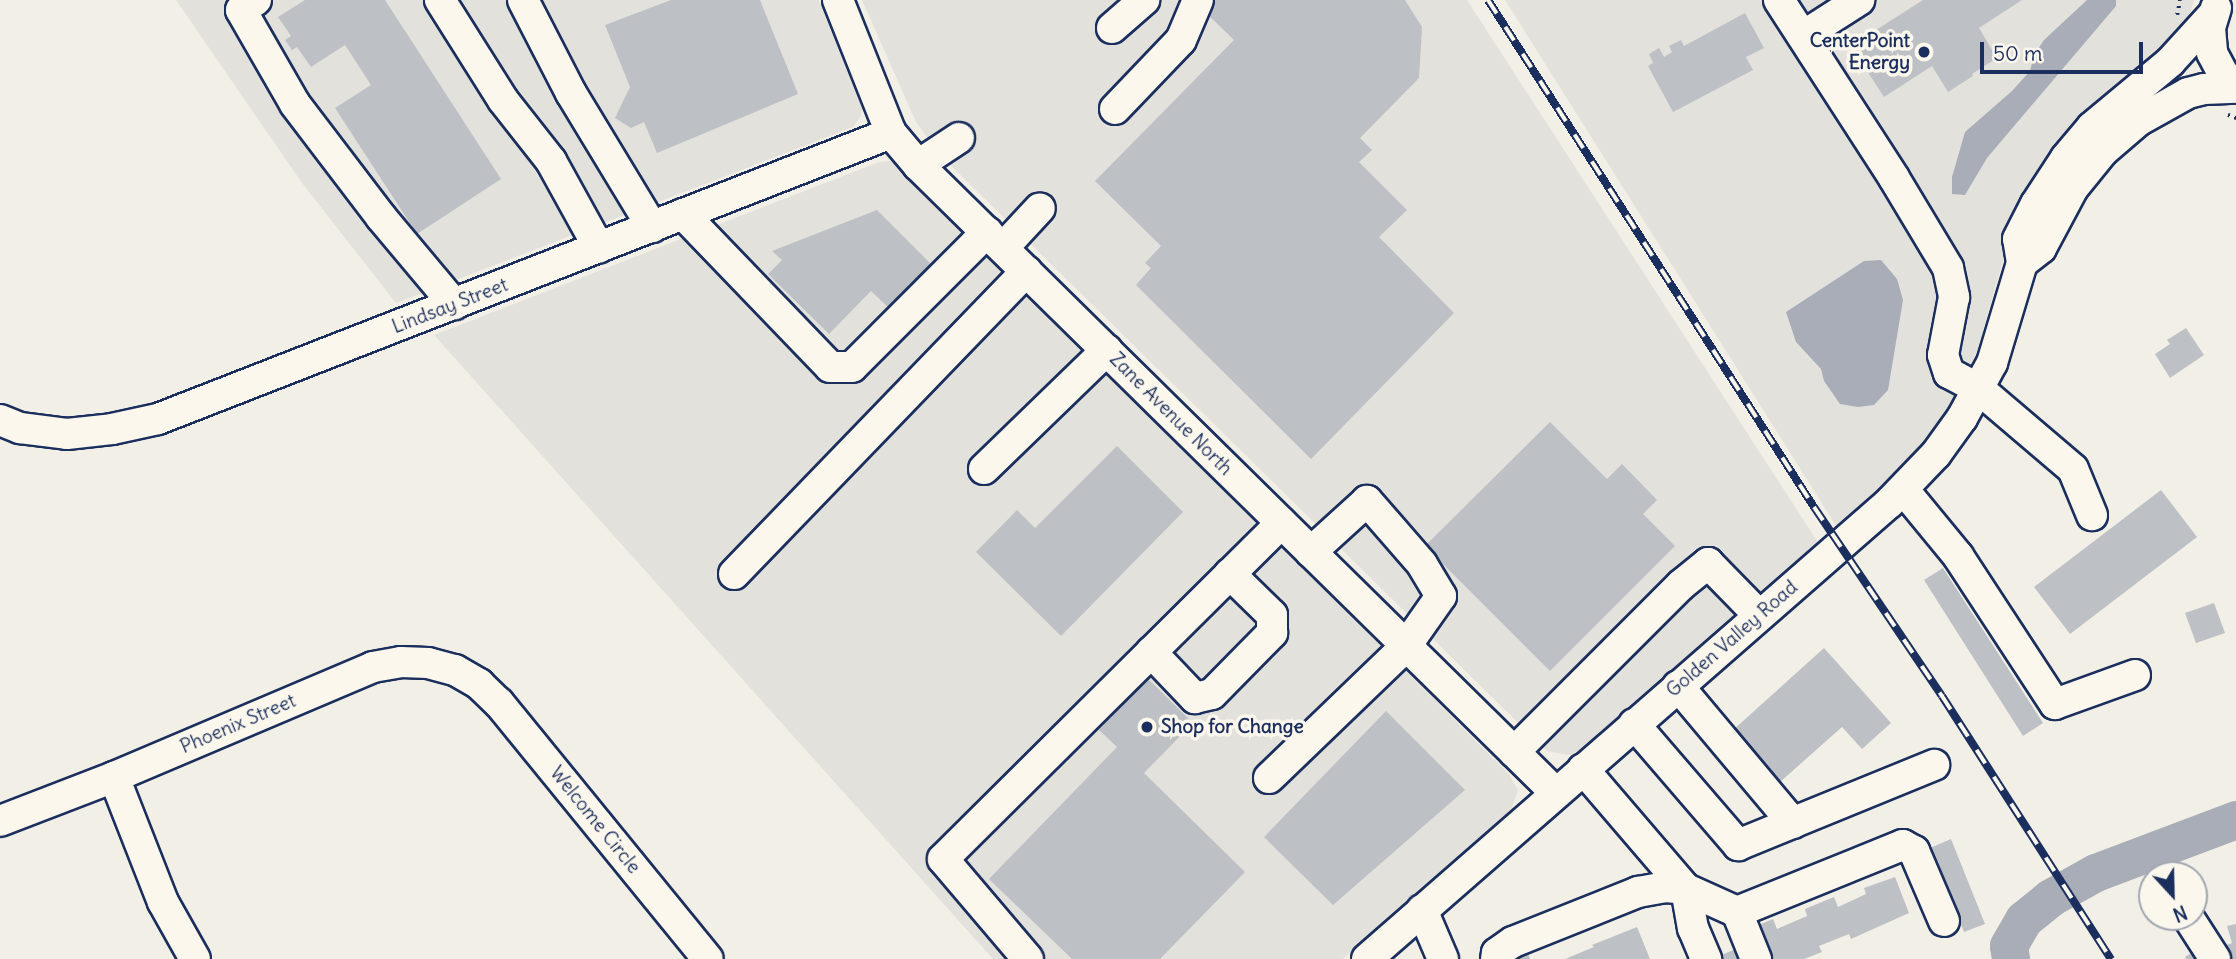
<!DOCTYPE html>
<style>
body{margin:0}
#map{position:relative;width:2236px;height:959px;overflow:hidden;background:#f2efe6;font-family:Delius,sans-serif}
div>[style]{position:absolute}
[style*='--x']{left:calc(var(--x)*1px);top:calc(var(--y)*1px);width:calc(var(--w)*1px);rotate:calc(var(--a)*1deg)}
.built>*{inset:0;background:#e2e1dc}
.water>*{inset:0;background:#a9adb7}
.river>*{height:38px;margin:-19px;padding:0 19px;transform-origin:19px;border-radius:19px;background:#a9adb7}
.building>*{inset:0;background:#bdc0c4}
.path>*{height:3.5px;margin-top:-1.75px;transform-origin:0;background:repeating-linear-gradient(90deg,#1b2f5e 0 2px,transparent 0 7px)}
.roads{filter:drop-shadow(2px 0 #1b2f5e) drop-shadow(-2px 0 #1b2f5e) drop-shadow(0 2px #1b2f5e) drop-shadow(0 -2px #1b2f5e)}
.minor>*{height:30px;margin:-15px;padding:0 15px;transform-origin:15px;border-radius:15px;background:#fbf7ec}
.rail>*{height:8px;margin-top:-4px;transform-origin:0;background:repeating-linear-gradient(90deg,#fbf7ec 0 16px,#1b2f5e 0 32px);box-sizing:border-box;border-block:2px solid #1b2f5e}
.dots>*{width:19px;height:19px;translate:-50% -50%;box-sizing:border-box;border:4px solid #fbf7ec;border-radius:50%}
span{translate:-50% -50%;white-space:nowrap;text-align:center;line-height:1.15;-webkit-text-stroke:7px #fbf7ec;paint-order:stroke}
.poi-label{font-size:19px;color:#1b2f5e;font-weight:700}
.right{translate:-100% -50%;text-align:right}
.left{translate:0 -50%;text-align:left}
.street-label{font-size:19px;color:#1b2f5e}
.north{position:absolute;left:2138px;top:861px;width:70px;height:70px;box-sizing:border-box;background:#fbf7ec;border:2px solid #a1a7b3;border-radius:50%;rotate:158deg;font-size:19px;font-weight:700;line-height:28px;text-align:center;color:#1b2f5e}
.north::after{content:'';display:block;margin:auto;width:24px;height:32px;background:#1b2f5e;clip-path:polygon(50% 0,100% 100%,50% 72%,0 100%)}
.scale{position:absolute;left:1980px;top:42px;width:163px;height:32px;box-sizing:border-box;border:4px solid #1b2f5e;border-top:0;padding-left:9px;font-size:21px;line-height:24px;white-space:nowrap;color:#1b2f5e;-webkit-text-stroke:5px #fbf7ec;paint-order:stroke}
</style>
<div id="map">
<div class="built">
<i style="clip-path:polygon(176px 0,819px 0,862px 109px,861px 116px,853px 127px,396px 303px,302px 183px)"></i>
<i style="clip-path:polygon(862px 0,1467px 0,1821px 547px,1585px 749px,1568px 755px,1547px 751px,941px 156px,916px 122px)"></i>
<i style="clip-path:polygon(1505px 0,2194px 0,2185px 32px,2009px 240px,1977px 351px,1949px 408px,1912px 462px,1840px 532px)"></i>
<i style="clip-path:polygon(890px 161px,899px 165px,1508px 773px,1518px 790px,1510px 813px,1343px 959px,993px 959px,434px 335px,879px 162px)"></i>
</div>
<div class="water">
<i style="clip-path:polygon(2087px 0,2116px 0,2116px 6px,1987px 158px,1965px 195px,1952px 194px,1952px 177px,1965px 132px,2012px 91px,2030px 71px,2034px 55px,2044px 40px)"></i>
<i style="clip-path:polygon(1881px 260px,1897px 279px,1903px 300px,1888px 390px,1874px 405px,1858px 407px,1840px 404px,1824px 381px,1821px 369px,1796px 342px,1786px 312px,1864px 261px)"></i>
</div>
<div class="river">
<i style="--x:2011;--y:959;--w:13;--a:-99"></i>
<i style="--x:2009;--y:946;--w:30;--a:-60"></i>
<i style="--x:2024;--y:920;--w:35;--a:-39"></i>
<i style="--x:2051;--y:898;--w:51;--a:-29.1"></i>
<i style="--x:2096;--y:873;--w:150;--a:-20.7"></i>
</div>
<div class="building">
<i style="clip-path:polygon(305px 0,385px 0,501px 179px,417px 234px,335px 108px,371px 85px,345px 45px,311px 67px,297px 47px,292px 50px,285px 40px,291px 36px,278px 17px)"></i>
<i style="clip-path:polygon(671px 0,760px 0,798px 94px,657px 153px,644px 122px,631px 128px,615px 118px,630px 87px,605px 25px)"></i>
<i style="clip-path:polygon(1214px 0,1405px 0,1422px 27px,1419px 78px,1360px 138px,1372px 150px,1359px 162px,1407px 210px,1379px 237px,1454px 313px,1311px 459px,1136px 285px,1151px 268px,1145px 263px,1161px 246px,1095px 181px,1234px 40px,1204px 11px)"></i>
<i style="clip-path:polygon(1923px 0,2022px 0,1979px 28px,1997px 58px,1972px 74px,1973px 76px,1948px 92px,1932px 66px,1884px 97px,1851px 46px)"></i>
<i style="clip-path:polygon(1745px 13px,1764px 48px,1746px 57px,1753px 70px,1673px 112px,1648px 66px,1653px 63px,1649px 54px,1659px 48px,1664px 57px,1672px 52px,1669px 46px,1681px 40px,1684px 46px)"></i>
<i style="clip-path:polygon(877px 210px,934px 267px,891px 310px,871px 291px,829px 334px,768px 274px,782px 260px,772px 251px)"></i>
<i style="clip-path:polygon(2186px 328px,2204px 355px,2170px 378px,2155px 354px,2170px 344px,2167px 340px)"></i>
<i style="clip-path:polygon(1550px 422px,1607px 479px,1622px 464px,1657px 500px,1643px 514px,1675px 546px,1550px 671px,1425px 546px)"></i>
<i style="clip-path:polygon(1117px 446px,1183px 512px,1061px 636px,976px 552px,1017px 510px,1035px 528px)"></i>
<i style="clip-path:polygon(2161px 490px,2197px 537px,2070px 634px,2034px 587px)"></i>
<i style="clip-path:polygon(1943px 568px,2043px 723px,2023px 736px,1924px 580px)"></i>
<i style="clip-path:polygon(2214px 603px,2225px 633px,2196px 643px,2185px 613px)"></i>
<i style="clip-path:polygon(1824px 648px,1891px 723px,1862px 749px,1842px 727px,1780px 782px,1733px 730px)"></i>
<i style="clip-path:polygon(1148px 679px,1193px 723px,1144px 773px,1245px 872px,1160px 959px,1072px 959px,989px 879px,1117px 747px,1099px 730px)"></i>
<i style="clip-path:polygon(1386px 711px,1465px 790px,1333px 905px,1264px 837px)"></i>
<i style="clip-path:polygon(1951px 839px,1985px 924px,1964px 932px,1930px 848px)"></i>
<i style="clip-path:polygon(1895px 877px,1909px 913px,1851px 939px,1849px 934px,1819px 946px,1822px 952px,1804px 959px,1767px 959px,1754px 927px,1773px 919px,1777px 929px,1807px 916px,1805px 909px,1834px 897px,1838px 907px,1866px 894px,1864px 888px)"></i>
<i style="clip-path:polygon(2236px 924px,2236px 959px,2228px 959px,2224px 946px,2232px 943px,2227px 926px)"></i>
<i style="clip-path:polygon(1637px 927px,1650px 959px,1565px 959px,1594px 947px,1592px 945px)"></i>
<i style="clip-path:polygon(1525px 946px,1530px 959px,1508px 959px)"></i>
<i style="clip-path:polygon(1738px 948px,1742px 959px,1718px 959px,1717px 957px)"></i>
<i style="clip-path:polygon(2196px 950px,2202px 959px,2186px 959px,2185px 957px)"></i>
</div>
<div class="path">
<i style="--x:2177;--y:15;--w:15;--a:-79"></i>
<i style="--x:2228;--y:115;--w:9;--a:21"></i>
</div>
<div class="roads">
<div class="minor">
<i style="--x:256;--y:0;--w:18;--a:146"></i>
<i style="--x:241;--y:10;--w:108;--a:60.1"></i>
<i style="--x:295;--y:104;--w:142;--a:52.7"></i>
<i style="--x:381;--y:217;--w:114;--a:50"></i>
<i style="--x:440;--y:0;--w:118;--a:57.8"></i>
<i style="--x:503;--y:100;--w:78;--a:51.8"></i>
<i style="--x:551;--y:161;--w:99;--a:61.1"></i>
<i style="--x:523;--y:0;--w:105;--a:62.7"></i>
<i style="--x:571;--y:93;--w:157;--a:58.8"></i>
<i style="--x:838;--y:0;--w:143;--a:68.3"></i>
<i style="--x:891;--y:133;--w:42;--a:49.8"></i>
<i style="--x:918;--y:165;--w:895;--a:44.55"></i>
<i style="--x:1779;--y:0;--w:212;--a:57.1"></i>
<i style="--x:1894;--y:178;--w:105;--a:59"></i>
<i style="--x:1948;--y:268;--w:30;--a:78"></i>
<i style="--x:1954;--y:297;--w:59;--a:100.7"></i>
<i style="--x:1943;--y:355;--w:19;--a:72"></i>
<i style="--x:1949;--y:373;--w:34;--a:28"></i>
<i style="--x:1979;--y:389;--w:123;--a:40.4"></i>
<i style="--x:2073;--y:469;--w:50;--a:67.6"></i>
<i style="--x:2216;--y:8;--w:21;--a:107"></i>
<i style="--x:2210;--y:28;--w:25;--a:85"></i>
<i style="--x:2212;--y:53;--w:24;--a:62"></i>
<i style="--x:2223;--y:74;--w:17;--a:40"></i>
<i style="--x:1112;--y:28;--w:43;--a:-41.2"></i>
<i style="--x:1803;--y:36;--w:67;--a:-32.7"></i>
<i style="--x:1115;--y:109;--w:95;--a:-46.3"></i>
<i style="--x:1181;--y:40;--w:43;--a:-67"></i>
<i style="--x:918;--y:165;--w:49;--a:-33.4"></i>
<i style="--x:683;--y:214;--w:212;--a:46.1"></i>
<i style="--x:830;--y:367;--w:22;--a:0"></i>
<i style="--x:852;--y:367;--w:191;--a:-45"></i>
<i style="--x:1003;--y:248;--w:54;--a:-47.2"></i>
<i style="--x:2022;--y:263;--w:24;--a:-38"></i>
<i style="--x:2041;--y:248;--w:68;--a:-61.9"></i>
<i style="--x:2073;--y:188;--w:48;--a:-51"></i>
<i style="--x:2103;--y:151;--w:46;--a:-40.6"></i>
<i style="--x:2138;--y:121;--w:57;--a:-29.2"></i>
<i style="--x:2188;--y:93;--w:16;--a:-14"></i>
<i style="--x:2204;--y:89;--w:32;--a:-2"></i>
<i style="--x:0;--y:420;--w:22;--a:22"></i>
<i style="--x:20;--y:428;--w:47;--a:7.3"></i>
<i style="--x:67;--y:434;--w:45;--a:-6.3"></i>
<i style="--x:112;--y:429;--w:47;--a:-12.3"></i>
<i style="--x:158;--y:419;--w:787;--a:-21.31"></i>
<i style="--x:984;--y:469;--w:171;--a:-44.1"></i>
<i style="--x:1903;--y:489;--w:87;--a:50.6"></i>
<i style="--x:1958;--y:556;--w:177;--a:56.8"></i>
<i style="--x:2055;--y:704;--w:85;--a:-19.9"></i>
<i style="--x:734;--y:574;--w:421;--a:-46"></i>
<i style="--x:1151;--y:652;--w:64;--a:46.3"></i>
<i style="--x:1195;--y:698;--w:17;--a:-13"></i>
<i style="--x:1212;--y:694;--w:86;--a:-45.5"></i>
<i style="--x:1272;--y:633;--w:18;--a:-90"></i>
<i style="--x:1272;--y:615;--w:59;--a:-135.7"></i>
<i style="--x:1678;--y:686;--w:179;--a:50"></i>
<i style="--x:1634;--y:724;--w:160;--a:49.3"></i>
<i style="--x:1738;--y:845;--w:212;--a:-22.2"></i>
<i style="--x:1514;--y:752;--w:236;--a:-45"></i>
<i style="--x:1681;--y:585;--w:35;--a:-39"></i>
<i style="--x:1708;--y:563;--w:73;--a:45.6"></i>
<i style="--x:1583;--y:769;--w:158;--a:49.4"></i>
<i style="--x:1686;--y:889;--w:40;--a:80"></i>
<i style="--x:1693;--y:928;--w:34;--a:67"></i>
<i style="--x:114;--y:777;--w:134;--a:68.6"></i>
<i style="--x:163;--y:902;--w:65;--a:60.7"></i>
<i style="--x:1269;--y:778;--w:190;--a:-43.9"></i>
<i style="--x:1406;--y:646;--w:61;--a:-55"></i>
<i style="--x:1441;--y:596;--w:37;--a:-121"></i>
<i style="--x:1422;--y:564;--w:84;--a:-131.1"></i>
<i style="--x:1367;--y:501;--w:76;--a:137.7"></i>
<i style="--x:0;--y:821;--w:122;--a:-21.1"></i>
<i style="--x:114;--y:777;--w:281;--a:-23"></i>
<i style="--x:373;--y:667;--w:28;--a:-10"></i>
<i style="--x:401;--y:662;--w:27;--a:2"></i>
<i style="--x:428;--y:663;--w:28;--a:15"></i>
<i style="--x:455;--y:670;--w:28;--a:30"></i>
<i style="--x:479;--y:684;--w:28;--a:44"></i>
<i style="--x:499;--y:703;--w:330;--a:50.8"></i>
<i style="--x:1422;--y:910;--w:53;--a:66.8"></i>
<i style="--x:1737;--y:912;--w:179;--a:-22"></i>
<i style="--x:1903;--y:845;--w:13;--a:29"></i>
<i style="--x:1914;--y:851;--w:76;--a:66.8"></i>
<i style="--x:2188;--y:917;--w:50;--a:57.3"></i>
<i style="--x:1028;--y:959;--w:131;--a:-130.4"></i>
<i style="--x:943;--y:859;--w:477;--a:-44.8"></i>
<i style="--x:1367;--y:959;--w:693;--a:-41.14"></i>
<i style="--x:1889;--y:503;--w:68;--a:-46.2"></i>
<i style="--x:1936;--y:454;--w:44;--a:-54.2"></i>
<i style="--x:1962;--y:418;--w:63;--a:-61.4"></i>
<i style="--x:1992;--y:363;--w:104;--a:-73.3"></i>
<i style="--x:2022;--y:263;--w:24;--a:-99"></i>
<i style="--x:2018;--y:239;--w:39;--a:-63"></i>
<i style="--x:2036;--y:204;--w:55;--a:-56.9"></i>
<i style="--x:2066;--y:158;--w:40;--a:-50"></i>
<i style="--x:2092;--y:127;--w:102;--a:-39.8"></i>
<i style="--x:2170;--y:62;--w:62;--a:-47.6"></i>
<i style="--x:1496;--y:959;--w:6;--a:-81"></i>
<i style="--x:1497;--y:953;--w:19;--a:-35"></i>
<i style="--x:1513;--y:942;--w:135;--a:-21.8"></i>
<i style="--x:1638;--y:892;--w:27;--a:-10"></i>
<i style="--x:1665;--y:887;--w:21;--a:5"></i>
<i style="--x:1686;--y:889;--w:56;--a:24.3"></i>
<i style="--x:1737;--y:912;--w:51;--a:68"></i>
</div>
</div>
<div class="rail">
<i style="--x:1488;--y:0;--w:603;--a:57.26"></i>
<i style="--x:1814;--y:507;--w:228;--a:55.9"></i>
<i style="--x:1942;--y:696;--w:313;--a:57.3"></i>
</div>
<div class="dots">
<i style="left:1924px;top:52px;background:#1b2f5e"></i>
<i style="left:1147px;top:727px;background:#1b2f5e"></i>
</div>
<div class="poi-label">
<span class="right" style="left:1910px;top:52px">CenterPoint<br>Energy</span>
<span class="left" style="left:1161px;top:727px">Shop for Change</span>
</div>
<div class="street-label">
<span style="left:450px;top:306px;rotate:-21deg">Lindsay Street</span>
<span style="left:1171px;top:414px;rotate:45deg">Zane Avenue North</span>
<span style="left:1732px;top:639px;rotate:-41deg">Golden Valley Road</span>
<span style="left:238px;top:724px;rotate:-23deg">Phoenix Street</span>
<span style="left:595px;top:820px;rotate:51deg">Welcome Circle</span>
</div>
<div class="north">N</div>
<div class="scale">50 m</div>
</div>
